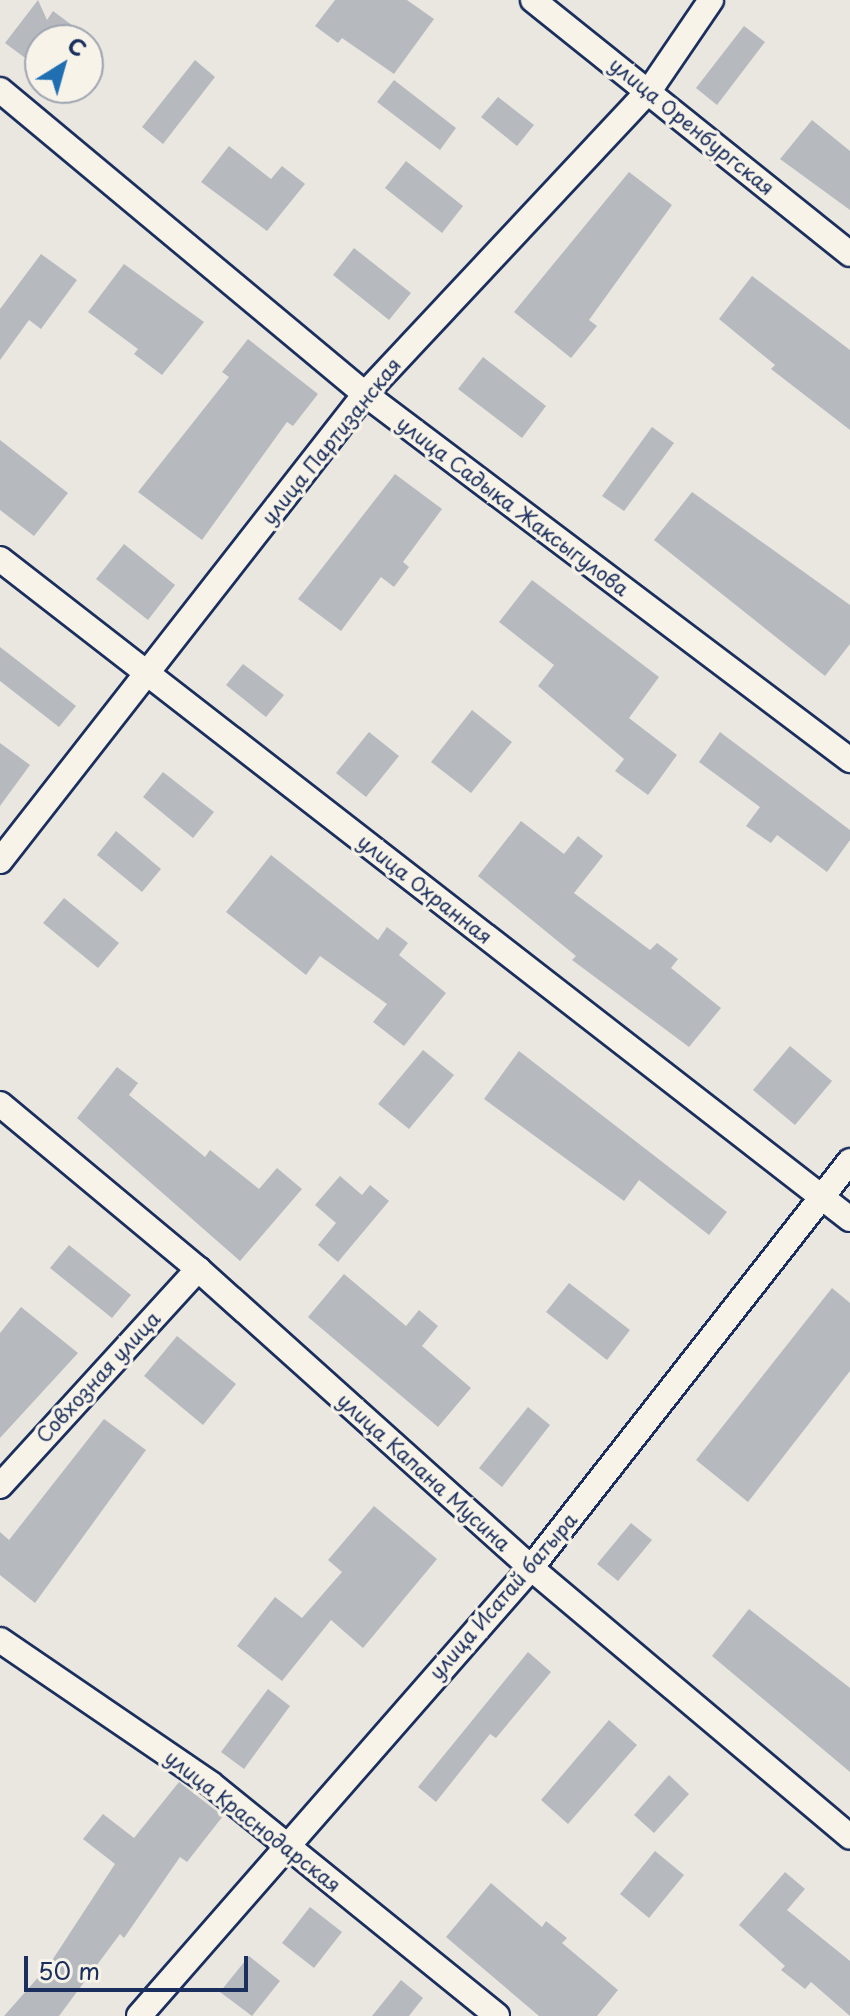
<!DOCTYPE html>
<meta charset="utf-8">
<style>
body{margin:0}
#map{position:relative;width:850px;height:2016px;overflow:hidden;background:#eae7e0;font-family:"Playpen Sans",sans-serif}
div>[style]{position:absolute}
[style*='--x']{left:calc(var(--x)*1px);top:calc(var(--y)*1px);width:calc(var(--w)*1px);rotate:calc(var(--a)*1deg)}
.building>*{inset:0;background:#b6babf}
.roads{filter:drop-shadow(2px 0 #1b2f5e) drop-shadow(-2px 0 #1b2f5e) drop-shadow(0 2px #1b2f5e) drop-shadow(0 -2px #1b2f5e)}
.street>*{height:24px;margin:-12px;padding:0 12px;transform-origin:12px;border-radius:12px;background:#f7f3e8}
span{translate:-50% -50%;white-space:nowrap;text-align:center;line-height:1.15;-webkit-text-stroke:7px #f7f3e8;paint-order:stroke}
.street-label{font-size:20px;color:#1b2f5e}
.north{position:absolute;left:24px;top:24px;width:80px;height:80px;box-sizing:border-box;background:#f7f3e8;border:2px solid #9fa5b1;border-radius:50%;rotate:37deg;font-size:22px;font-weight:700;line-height:32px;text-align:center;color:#1b2f5e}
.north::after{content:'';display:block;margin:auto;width:28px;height:36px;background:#1f6fb2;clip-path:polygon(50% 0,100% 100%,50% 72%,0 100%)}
.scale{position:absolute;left:24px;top:1956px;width:224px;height:36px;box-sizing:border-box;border:4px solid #1b2f5e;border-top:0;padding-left:10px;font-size:24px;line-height:28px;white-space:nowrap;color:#1b2f5e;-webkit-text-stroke:6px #f7f3e8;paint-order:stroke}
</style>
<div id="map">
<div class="building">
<i style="clip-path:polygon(38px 0,47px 20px,53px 11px,92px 40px,40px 40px,40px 69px,5px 43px)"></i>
<i style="clip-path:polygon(335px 0,407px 0,434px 19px,394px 74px,342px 38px,338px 43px,315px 26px)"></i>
<i style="clip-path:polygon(744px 26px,765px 42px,717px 105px,696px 88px)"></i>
<i style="clip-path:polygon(195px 60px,215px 77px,163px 144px,142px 127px)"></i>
<i style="clip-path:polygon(394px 80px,456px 128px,440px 150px,377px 102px)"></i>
<i style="clip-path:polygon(498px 97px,534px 125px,517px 146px,481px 117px)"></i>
<i style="clip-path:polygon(812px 120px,850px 151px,850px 210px,780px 159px)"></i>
<i style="clip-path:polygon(229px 146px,271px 179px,282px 166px,305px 184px,267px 231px,201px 182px)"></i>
<i style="clip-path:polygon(406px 161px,463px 206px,442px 233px,385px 188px)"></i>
<i style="clip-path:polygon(629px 172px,672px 205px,589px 320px,597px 326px,571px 358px,514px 312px)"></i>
<i style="clip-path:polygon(354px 248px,411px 293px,389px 320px,333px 275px)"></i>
<i style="clip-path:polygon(41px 254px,77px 280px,41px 329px,29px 320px,0 360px,0 309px)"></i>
<i style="clip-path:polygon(124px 264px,204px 322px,162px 375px,134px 354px,138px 349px,88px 312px)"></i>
<i style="clip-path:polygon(752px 276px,850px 350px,850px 430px,771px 369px,775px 365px,719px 319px)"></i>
<i style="clip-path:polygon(248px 339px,318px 394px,293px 426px,287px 422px,202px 540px,138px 492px,229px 377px,222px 372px)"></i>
<i style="clip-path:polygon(483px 357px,546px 406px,522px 438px,458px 389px)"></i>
<i style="clip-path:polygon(652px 427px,674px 443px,624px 511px,602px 496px)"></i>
<i style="clip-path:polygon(0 440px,68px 493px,34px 536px,0 510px)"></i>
<i style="clip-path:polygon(395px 474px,442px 509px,403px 562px,409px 567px,394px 587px,381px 577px,341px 631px,298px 599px)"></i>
<i style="clip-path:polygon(692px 492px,850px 605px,850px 644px,825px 676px,654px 540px)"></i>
<i style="clip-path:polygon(124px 544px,175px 585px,148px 620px,96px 579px)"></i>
<i style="clip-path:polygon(532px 580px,659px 677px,629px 718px,677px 755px,648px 795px,615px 771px,624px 759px,538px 686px,554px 665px,499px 622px)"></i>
<i style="clip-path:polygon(0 647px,76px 706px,59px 727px,0 681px)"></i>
<i style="clip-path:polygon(243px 664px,284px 695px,266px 717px,226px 685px)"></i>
<i style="clip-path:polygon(472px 710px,512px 742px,471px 793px,431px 762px)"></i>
<i style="clip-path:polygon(369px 732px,399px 756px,366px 797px,336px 773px)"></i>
<i style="clip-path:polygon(720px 732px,850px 830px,850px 840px,827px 872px,777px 835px,771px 843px,746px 826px,760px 807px,699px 762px)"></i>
<i style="clip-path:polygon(0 743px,30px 765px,0 806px)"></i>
<i style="clip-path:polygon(163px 772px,214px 812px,193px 838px,143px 797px)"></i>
<i style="clip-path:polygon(521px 821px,564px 854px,578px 836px,603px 856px,574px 893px,650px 950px,657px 943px,678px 959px,671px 968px,721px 1008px,689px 1047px,572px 960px,576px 956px,478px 876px)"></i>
<i style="clip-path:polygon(116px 831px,161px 869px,142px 892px,97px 855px)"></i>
<i style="clip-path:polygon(271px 855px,378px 940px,387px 927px,408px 943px,399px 955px,446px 993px,404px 1046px,373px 1022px,387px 1004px,320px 956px,306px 975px,226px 912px)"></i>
<i style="clip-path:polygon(64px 898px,119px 943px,98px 968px,43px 923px)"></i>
<i style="clip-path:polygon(790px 1046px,832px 1081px,795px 1125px,753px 1090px)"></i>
<i style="clip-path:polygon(423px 1050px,454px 1075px,409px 1129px,378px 1104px)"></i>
<i style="clip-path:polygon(519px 1051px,727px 1212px,709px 1235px,639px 1180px,624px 1201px,484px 1099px)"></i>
<i style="clip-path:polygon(117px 1067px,138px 1083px,129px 1095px,205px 1157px,210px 1150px,259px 1189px,277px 1168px,302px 1189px,240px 1261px,77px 1118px)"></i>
<i style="clip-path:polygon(340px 1176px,362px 1195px,370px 1185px,389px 1201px,338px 1262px,318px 1245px,336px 1223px,315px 1205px)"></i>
<i style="clip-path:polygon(69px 1245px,131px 1295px,112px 1318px,50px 1268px)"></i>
<i style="clip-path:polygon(344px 1274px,406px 1326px,419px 1310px,438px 1326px,422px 1346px,471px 1388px,438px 1427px,308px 1317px)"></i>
<i style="clip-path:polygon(569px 1283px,630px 1330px,607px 1360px,546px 1312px)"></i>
<i style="clip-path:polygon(832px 1288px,850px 1303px,850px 1371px,748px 1502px,696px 1460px)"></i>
<i style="clip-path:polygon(21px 1307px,78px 1353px,0 1438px,0 1333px)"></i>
<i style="clip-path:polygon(177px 1336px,236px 1384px,203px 1425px,144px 1376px)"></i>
<i style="clip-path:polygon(528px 1407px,550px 1425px,502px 1487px,479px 1468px)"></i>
<i style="clip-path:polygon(104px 1419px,146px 1450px,35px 1603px,0 1575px,0 1532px,9px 1540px)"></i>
<i style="clip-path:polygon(374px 1506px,437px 1559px,363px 1648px,331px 1620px,282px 1681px,237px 1646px,275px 1597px,302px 1618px,342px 1572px,328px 1560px)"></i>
<i style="clip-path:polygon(631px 1523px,652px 1540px,618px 1581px,597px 1564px)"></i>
<i style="clip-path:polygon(749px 1609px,850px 1688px,850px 1772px,712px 1656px)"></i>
<i style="clip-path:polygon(528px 1652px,551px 1672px,496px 1738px,490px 1734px,436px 1802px,418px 1787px)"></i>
<i style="clip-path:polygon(268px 1689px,290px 1706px,244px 1769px,221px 1752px)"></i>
<i style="clip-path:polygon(609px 1720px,637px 1745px,568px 1824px,541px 1800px)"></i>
<i style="clip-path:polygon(669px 1775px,689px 1794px,654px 1833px,634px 1815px)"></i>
<i style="clip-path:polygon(179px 1782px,223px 1816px,187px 1862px,180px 1857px,124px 1938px,120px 1934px,59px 2016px,4px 2016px,49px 1965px,115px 1864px,83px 1839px,103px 1814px,134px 1838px)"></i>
<i style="clip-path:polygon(655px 1851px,684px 1875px,649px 1918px,620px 1894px)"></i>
<i style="clip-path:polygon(785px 1872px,805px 1889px,787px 1910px,850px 1961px,850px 2016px,811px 1982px,805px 1989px,781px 1970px,785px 1966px,739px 1925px)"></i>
<i style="clip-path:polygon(491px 1883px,542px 1927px,546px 1921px,567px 1938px,562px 1943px,618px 1990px,597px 2016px,539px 2016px,446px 1937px)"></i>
<i style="clip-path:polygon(310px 1907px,342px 1932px,314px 1968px,282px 1943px)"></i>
<i style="clip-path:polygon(249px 1956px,280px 1981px,252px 2016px,220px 1992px)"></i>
<i style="clip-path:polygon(401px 1980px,423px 1998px,409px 2016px,372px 2016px)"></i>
</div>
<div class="roads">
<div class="street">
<i style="--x:533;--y:0;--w:406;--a:38.7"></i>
<i style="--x:0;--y:90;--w:475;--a:39.8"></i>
<i style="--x:365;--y:394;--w:608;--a:37.04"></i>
<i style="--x:0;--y:559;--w:1076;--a:37.83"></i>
<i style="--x:0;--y:861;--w:593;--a:-51.99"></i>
<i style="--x:365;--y:394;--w:415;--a:-46.9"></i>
<i style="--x:649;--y:91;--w:110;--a:-55.7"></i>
<i style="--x:0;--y:1104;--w:258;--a:39.8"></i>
<i style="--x:198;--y:1269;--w:448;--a:41.9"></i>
<i style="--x:531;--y:1568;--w:417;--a:40.1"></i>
<i style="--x:0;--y:1486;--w:294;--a:-47.6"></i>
<i style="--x:0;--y:1640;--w:255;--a:34.3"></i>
<i style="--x:211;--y:1784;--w:368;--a:39"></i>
<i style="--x:139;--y:2016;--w:595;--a:-48.81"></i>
<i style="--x:531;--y:1568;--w:517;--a:-51.91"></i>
</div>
</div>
<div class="street-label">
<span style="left:692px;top:126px;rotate:39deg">улица Оренбургская</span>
<span style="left:331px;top:441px;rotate:-51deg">улица Партизанская</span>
<span style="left:513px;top:506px;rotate:37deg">улица Садыка Жаксыгулова</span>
<span style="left:425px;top:889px;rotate:38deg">улица Охранная</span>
<span style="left:98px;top:1377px;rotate:-47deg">Совхозная улица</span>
<span style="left:424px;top:1472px;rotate:42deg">улица Капана Мусина</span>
<span style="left:503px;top:1596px;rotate:-49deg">улица Исатай батыра</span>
<span style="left:253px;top:1821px;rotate:38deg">улица Краснодарская</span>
</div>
<div class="north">С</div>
<div class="scale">50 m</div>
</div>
